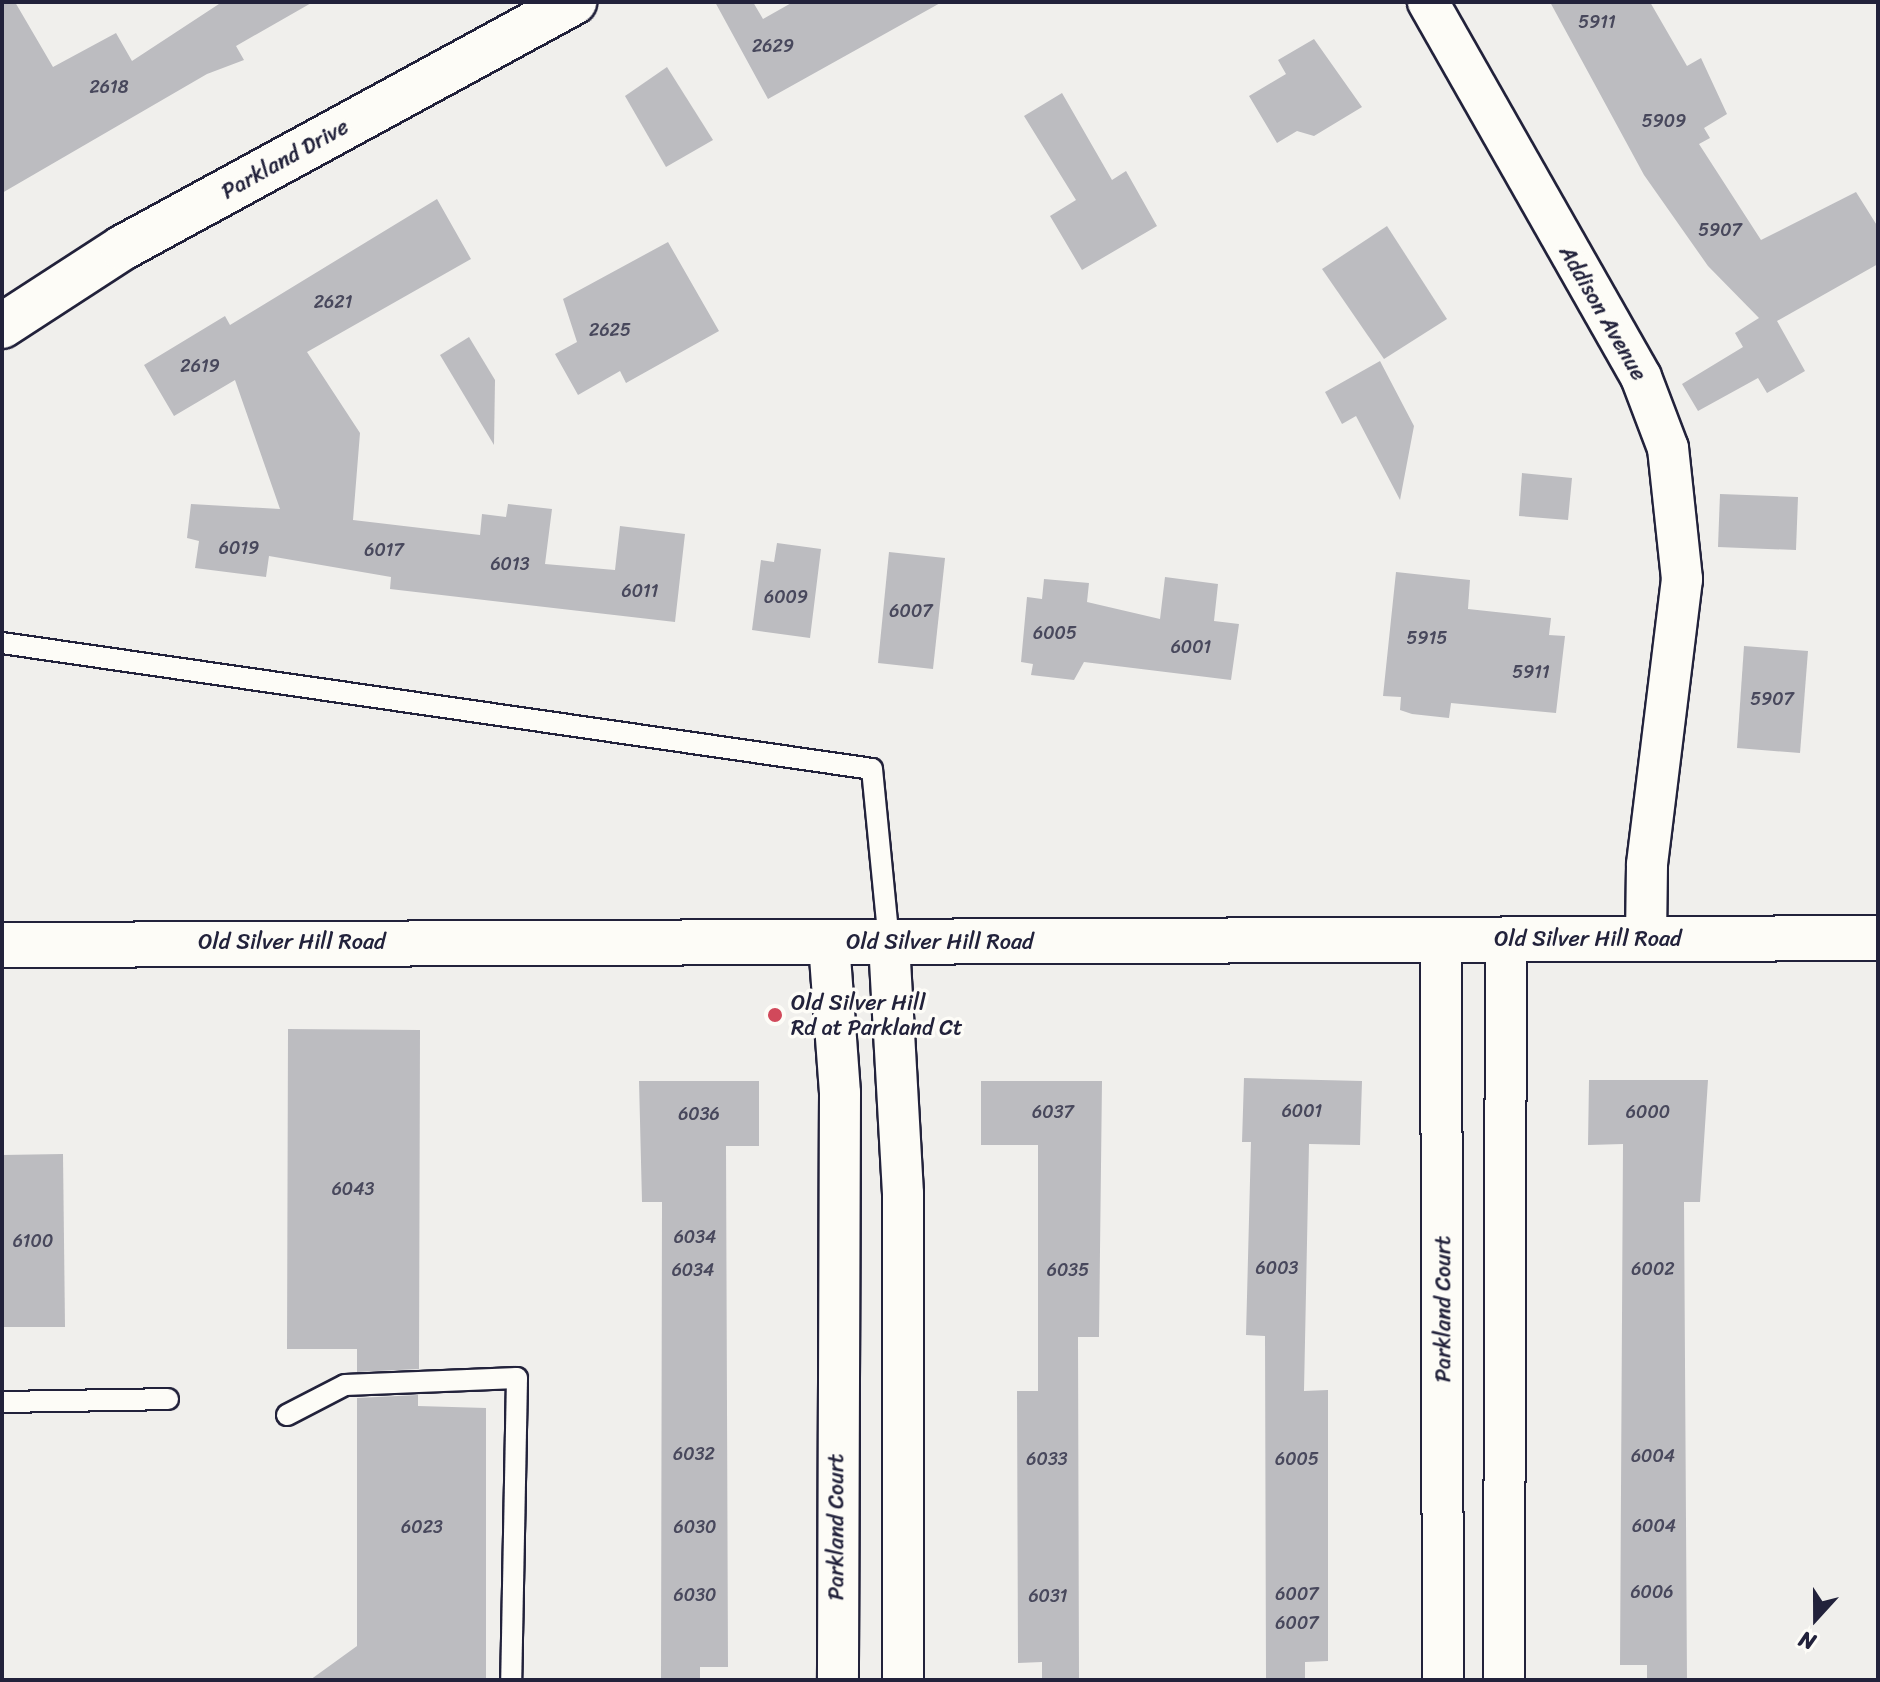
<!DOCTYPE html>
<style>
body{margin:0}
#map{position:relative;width:1880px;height:1682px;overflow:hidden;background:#f0efec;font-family:Sriracha,sans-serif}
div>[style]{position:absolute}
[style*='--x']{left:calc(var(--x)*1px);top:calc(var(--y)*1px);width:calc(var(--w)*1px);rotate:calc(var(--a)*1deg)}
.building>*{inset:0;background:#bcbcc0}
.roads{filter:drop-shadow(2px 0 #22223b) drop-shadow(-2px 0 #22223b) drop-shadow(0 2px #22223b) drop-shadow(0 -2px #22223b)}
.service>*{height:20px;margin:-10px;padding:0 10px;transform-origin:10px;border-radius:10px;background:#fdfcf7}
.minor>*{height:40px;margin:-20px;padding:0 20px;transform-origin:20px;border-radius:20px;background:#fdfcf7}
.tertiary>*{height:44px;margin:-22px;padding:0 22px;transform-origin:22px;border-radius:22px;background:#fdfcf7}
.dots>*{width:22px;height:22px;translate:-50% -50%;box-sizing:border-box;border:4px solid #fdfcf7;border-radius:50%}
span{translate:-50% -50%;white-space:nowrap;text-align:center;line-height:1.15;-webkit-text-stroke:7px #fdfcf7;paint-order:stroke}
.number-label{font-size:18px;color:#48485c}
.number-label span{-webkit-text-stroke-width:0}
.street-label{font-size:22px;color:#22223b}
.poi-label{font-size:22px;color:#22223b}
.left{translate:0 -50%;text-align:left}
.frame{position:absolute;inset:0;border:4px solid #22223b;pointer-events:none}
.north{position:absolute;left:1776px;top:1578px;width:80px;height:80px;-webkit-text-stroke:6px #fdfcf7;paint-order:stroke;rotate:201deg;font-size:22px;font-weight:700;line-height:32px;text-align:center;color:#22223b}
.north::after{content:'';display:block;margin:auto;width:28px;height:36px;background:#22223b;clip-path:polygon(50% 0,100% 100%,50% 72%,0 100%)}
</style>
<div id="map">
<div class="building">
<i style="clip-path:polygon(2px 2px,15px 2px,53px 67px,116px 33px,132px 61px,222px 2px,313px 2px,236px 46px,244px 60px,207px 74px,2px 193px)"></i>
<i style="clip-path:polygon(715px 2px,753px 2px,763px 19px,793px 2px,942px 2px,768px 99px)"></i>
<i style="clip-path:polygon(1550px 2px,1650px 2px,1687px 66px,1701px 58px,1727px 114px,1704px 128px,1710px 138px,1699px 144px,1761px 240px,1856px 192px,1878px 227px,1878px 264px,1777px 321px,1805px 371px,1767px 393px,1758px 378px,1698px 411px,1682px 384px,1743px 347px,1735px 333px,1759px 318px,1708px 266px,1644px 175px)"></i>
<i style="clip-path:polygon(1314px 39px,1362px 107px,1314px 136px,1297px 131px,1277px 143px,1249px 96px,1286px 74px,1278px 60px)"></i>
<i style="clip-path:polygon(667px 67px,713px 140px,666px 167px,625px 96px)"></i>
<i style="clip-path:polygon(1062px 93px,1112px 180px,1126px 171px,1157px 226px,1082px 270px,1050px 216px,1076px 200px,1024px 116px)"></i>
<i style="clip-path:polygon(437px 199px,471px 259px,307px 352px,360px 433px,353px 520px,480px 535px,482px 514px,506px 517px,508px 504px,552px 509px,545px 564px,615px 570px,620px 526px,685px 534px,675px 622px,390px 589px,391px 577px,269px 556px,266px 577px,195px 568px,199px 541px,187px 538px,191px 504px,280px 509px,235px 380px,174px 416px,144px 365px,225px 316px,230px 325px)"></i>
<i style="clip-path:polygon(1387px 226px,1447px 319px,1384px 359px,1322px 269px)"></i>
<i style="clip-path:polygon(668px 242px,719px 331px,626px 383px,620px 371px,578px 395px,555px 354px,577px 342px,563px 299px)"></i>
<i style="clip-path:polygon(469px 337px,495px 380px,494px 445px,440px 355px)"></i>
<i style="clip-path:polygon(1380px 361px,1414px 426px,1400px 500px,1356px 416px,1342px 424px,1325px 392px)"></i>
<i style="clip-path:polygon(1522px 473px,1572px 478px,1568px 520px,1519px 516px)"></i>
<i style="clip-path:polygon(1720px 494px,1798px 497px,1796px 550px,1718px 547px)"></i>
<i style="clip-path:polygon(777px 543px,821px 549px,810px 638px,752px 630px,761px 560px,774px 562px)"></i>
<i style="clip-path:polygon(889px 552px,945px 558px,933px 669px,878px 663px)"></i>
<i style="clip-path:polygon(1396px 572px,1470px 580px,1468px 609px,1551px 618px,1549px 635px,1565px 636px,1556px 713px,1451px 703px,1449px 718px,1412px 714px,1400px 710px,1401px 697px,1383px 696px)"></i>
<i style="clip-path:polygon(1165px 577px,1218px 584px,1214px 621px,1239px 624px,1231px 680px,1084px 662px,1074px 680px,1031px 675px,1033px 664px,1021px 662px,1027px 597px,1042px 599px,1044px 579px,1089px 583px,1087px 602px,1160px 619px)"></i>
<i style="clip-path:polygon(1744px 646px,1808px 651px,1800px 753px,1737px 748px)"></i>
<i style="clip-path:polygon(288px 1029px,420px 1030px,419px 1369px,357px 1372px,357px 1349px,287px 1349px)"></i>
<i style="clip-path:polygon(1244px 1078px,1362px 1081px,1360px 1145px,1309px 1144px,1304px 1391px,1328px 1390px,1328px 1661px,1305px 1662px,1305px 1680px,1266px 1680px,1265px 1336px,1246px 1335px,1251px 1142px,1242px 1142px)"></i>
<i style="clip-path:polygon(1589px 1080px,1708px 1080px,1700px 1202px,1684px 1202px,1687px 1680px,1647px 1680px,1647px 1665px,1620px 1665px,1623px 1144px,1588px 1145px)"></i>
<i style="clip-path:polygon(639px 1081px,759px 1081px,759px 1146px,726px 1146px,728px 1667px,700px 1667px,700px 1680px,661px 1680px,662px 1202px,642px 1202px)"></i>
<i style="clip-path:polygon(981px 1081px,1102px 1081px,1099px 1337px,1078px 1337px,1079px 1680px,1042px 1680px,1042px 1662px,1018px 1663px,1017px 1391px,1038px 1391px,1038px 1145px,981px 1145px)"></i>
<i style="clip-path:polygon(63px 1154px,65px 1327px,2px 1327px,2px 1155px)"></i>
<i style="clip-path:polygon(418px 1395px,418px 1406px,486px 1408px,486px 1680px,310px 1680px,357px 1646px,357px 1398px)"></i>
</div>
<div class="roads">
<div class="service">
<i style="--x:2;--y:643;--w:879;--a:8.24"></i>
<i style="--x:872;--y:769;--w:175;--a:84.4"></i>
<i style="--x:2;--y:1402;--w:166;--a:-1"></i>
<i style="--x:287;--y:1415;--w:65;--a:-27.3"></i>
<i style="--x:345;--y:1385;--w:172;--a:-2.3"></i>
<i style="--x:517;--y:1378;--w:302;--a:91.1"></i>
</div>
<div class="minor">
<i style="--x:1428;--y:2;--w:431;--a:60.4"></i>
<i style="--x:1641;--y:377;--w:76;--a:69.2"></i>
<i style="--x:1668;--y:448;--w:132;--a:83.9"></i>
<i style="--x:1682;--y:579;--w:288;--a:97"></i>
<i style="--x:1647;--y:865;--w:74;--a:90.8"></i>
<i style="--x:1441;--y:938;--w:742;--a:89.85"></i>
<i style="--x:829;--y:943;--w:150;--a:85.8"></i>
<i style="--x:840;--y:1093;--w:587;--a:90.2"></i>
<i style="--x:889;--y:943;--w:251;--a:86.8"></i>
<i style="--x:903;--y:1194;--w:486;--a:90"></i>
<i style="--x:1504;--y:1680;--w:741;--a:-89.85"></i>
</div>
<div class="tertiary">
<i style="--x:2;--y:326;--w:143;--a:-33"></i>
<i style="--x:122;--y:248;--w:515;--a:-28.56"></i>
<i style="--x:2;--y:945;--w:1876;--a:-0.21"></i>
</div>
</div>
<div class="dots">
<i style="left:775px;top:1015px;background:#d1495b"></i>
</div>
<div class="number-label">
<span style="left:1597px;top:22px">5911</span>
<span style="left:773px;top:46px">2629</span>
<span style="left:109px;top:87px">2618</span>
<span style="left:1664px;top:121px">5909</span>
<span style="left:1720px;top:230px">5907</span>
<span style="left:333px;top:302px">2621</span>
<span style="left:610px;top:330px">2625</span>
<span style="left:200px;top:366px">2619</span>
<span style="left:239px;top:548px">6019</span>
<span style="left:384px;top:550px">6017</span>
<span style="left:510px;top:564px">6013</span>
<span style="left:640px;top:591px">6011</span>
<span style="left:786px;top:597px">6009</span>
<span style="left:911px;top:611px">6007</span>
<span style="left:1055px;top:633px">6005</span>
<span style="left:1427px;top:638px">5915</span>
<span style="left:1191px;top:647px">6001</span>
<span style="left:1531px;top:672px">5911</span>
<span style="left:1772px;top:699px">5907</span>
<span style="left:1302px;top:1111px">6001</span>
<span style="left:1053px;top:1112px">6037</span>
<span style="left:1648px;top:1112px">6000</span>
<span style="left:699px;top:1114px">6036</span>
<span style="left:353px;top:1189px">6043</span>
<span style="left:695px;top:1237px">6034</span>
<span style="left:33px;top:1241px">6100</span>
<span style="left:1277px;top:1268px">6003</span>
<span style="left:1653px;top:1269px">6002</span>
<span style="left:693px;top:1270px">6034</span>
<span style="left:1068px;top:1270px">6035</span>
<span style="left:694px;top:1454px">6032</span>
<span style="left:1653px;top:1456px">6004</span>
<span style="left:1047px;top:1459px">6033</span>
<span style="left:1297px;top:1459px">6005</span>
<span style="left:1654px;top:1526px">6004</span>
<span style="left:422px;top:1527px">6023</span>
<span style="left:695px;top:1527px">6030</span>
<span style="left:1652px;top:1592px">6006</span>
<span style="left:1297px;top:1594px">6007</span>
<span style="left:695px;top:1595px">6030</span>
<span style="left:1048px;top:1596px">6031</span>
<span style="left:1297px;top:1623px">6007</span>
</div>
<div class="street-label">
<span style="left:285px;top:159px;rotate:-29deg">Parkland Drive</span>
<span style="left:1603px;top:313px;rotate:60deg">Addison Avenue</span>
<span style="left:1588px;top:939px">Old Silver Hill Road</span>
<span style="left:292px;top:942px">Old Silver Hill Road</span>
<span style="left:940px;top:942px">Old Silver Hill Road</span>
<span style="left:1443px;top:1309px;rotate:-90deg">Parkland Court</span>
<span style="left:836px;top:1527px;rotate:-90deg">Parkland Court</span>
</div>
<div class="poi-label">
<span class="left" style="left:791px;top:1015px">Old Silver Hill<br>Rd at Parkland Ct</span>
</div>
<div class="frame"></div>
<div class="north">N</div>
</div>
